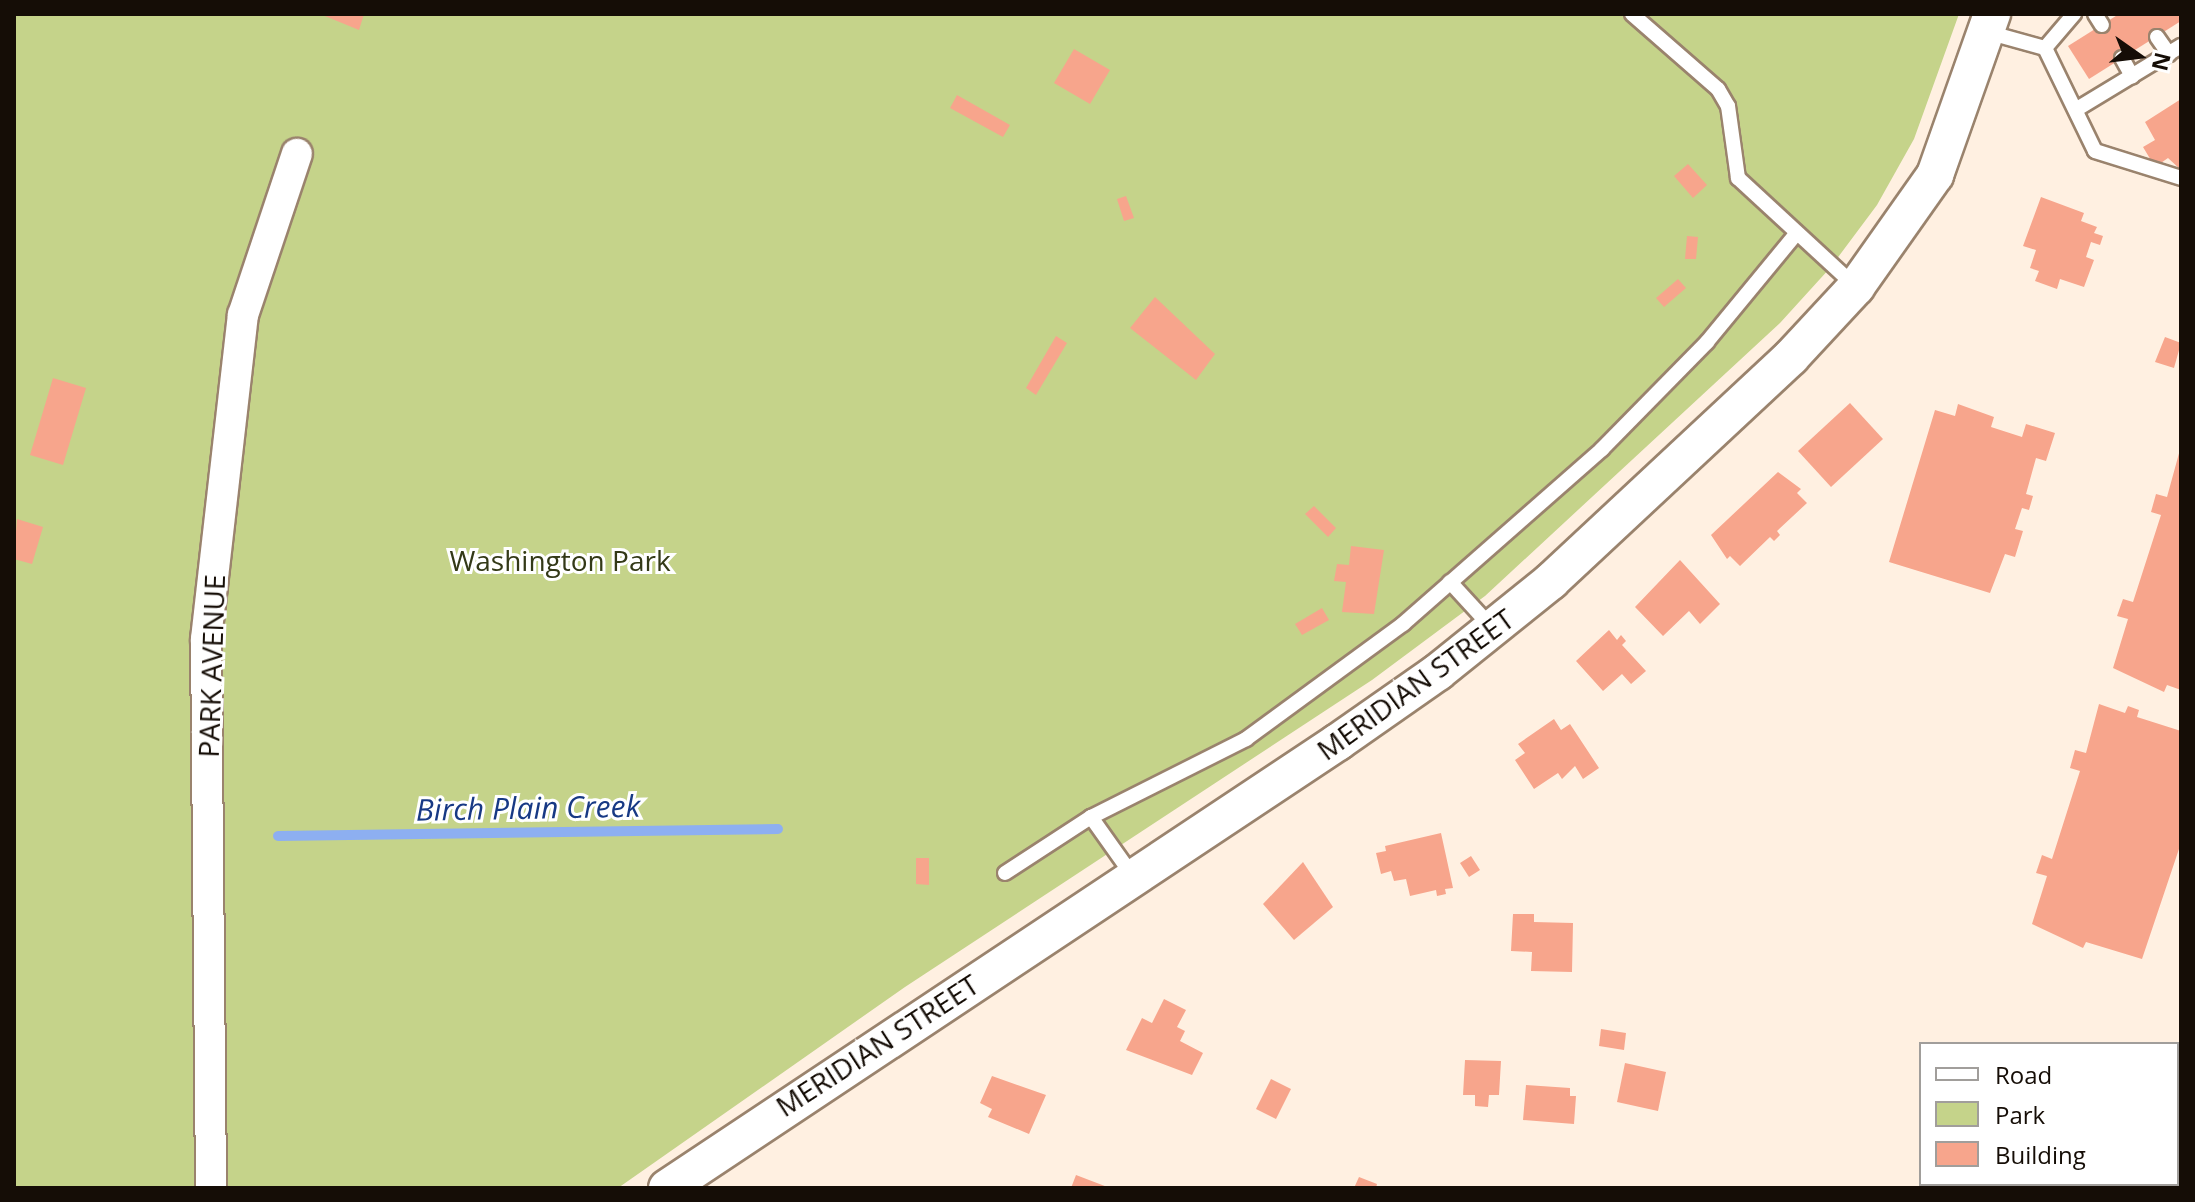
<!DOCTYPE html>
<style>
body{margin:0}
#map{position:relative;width:2195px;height:1202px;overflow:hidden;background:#fff0e1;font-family:"Open Sans",sans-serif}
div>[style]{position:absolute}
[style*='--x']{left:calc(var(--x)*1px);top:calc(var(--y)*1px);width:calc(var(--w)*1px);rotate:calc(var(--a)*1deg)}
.green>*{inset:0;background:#c5d38a}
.stream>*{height:10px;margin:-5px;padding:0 5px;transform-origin:5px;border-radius:5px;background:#8daff1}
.building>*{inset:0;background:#f7a58c}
.roads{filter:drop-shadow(2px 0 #9a836d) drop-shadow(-2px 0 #9a836d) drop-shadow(0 2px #9a836d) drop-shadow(0 -2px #9a836d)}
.service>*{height:14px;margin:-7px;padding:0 7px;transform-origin:7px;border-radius:7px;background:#fff}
.minor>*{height:30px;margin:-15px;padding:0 15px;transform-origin:15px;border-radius:15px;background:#fff}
.tertiary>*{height:36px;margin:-18px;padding:0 18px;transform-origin:18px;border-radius:18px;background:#fff}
span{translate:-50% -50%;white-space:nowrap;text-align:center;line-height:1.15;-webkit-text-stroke:6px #fff;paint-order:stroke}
.park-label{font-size:28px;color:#333917}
.street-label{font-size:28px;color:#150d06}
.water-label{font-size:30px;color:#173984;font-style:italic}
.frame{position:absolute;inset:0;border:16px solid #150d06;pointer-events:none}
.legend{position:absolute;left:1919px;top:1042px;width:260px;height:144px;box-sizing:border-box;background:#fff;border:2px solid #a19e9b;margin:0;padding:10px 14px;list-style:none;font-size:24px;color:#150d06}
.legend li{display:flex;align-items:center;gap:16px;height:40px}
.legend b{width:40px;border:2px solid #a19e9b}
.north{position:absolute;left:2099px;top:16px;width:80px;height:80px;-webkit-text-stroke:6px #fff;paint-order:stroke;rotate:104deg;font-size:22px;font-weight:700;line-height:32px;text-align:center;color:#150d06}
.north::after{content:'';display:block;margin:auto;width:28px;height:36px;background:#150d06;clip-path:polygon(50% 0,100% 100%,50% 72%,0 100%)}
</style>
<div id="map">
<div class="green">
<i style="clip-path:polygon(14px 14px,1959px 14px,1914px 139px,1877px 205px,1830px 268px,1780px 323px,1485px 596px,1372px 680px,905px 987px,618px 1188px,14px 1188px)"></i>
</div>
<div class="stream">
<i style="--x:278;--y:836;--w:500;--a:-0.8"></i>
</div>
<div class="building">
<i style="clip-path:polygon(320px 14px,364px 14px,359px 30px)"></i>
<i style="clip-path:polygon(2119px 14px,2181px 14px,2181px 21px,2089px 79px,2068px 46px)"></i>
<i style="clip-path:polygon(1074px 49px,1110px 70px,1090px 104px,1054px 83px)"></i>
<i style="clip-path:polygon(957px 95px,1010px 125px,1003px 137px,950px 108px)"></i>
<i style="clip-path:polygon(2181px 99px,2181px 170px,2168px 158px,2155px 167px,2143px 147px,2155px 140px,2145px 122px)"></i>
<i style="clip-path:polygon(1688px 164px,1707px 185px,1693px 198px,1674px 176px)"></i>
<i style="clip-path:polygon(1126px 196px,1134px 218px,1124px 221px,1117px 199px)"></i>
<i style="clip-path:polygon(2041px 197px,2084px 213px,2081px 221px,2097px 227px,2094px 233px,2103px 236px,2100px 245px,2091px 242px,2086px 257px,2094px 260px,2084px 287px,2060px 279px,2057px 289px,2035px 281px,2039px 271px,2030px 268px,2036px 250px,2023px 246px)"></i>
<i style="clip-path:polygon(1687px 236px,1698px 237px,1696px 259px,1685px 259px)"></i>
<i style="clip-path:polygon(1678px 279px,1686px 288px,1664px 307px,1656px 298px)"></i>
<i style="clip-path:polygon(1155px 297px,1215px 354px,1196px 380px,1130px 328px)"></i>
<i style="clip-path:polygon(1056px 336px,1067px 343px,1036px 395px,1026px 388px)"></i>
<i style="clip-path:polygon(2165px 337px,2181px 343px,2174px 368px,2155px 362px)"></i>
<i style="clip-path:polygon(53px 378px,86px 388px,63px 465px,30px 455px)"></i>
<i style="clip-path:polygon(1850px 403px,1883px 439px,1831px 487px,1798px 451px)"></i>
<i style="clip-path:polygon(1958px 404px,1994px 417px,1991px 427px,2022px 437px,2026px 424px,2055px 433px,2046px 461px,2036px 458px,2026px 494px,2033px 496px,2029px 510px,2022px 508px,2015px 529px,2023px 531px,2015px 557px,2005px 554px,1990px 593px,1889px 562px,1935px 410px,1955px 416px)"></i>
<i style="clip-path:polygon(2181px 446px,2181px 690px,2167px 685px,2164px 692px,2113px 668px,2128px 619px,2117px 616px,2123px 599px,2133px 602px,2161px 515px,2151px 512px,2156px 494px,2167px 497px)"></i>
<i style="clip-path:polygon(1778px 472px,1801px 489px,1797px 493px,1807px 503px,1777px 531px,1780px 535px,1774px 541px,1770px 537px,1740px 566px,1730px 556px,1727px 559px,1711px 535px)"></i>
<i style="clip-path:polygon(1314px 506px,1336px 528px,1328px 537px,1305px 514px)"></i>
<i style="clip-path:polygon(17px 519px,43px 527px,32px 564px,14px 559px)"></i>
<i style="clip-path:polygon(1351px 546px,1384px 550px,1374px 614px,1342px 612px,1346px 582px,1334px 581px,1337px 564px,1349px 565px)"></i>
<i style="clip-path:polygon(1680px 560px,1720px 604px,1700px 624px,1689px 611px,1663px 636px,1635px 607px)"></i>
<i style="clip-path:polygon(1322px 608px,1329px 620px,1302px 635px,1295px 624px)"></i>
<i style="clip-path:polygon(1609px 630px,1617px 640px,1621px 635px,1626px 641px,1622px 645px,1646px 671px,1631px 684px,1622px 674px,1603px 691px,1576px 661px)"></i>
<i style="clip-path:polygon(2099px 704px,2125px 713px,2128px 706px,2139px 710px,2137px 717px,2181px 731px,2181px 843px,2142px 959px,2086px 942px,2083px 948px,2032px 924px,2047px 876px,2036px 873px,2042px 855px,2052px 859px,2080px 771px,2070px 768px,2075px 750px,2086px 753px)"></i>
<i style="clip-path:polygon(1554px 719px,1561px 730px,1570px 724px,1599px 768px,1583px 779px,1575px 766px,1562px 779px,1558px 773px,1534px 789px,1515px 760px,1525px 753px,1518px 744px)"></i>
<i style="clip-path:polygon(1441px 833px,1453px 888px,1445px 889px,1446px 894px,1437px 896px,1436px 890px,1410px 896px,1406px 879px,1394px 881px,1391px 871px,1381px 874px,1376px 853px,1386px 851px,1385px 846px)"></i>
<i style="clip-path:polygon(1471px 856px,1480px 870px,1469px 877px,1460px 863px)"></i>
<i style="clip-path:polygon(916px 858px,929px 858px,929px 885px,916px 884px)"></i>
<i style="clip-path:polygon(1303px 862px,1333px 907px,1294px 940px,1263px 904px)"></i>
<i style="clip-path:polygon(1513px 914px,1534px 914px,1534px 922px,1573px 923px,1572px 972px,1531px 971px,1532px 952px,1511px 951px)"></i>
<i style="clip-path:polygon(1164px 999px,1186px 1010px,1177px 1027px,1185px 1031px,1180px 1041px,1203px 1053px,1192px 1075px,1126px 1050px,1142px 1018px,1152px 1023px)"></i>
<i style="clip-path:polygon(1601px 1029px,1626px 1033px,1624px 1050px,1599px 1046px)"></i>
<i style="clip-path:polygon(1465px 1060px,1501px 1061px,1499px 1095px,1489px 1095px,1488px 1107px,1475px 1106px,1475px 1095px,1463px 1095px)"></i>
<i style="clip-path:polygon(1625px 1063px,1666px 1072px,1658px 1111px,1617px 1102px)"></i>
<i style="clip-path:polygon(992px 1076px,1046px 1095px,1029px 1134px,988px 1117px,992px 1109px,980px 1103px)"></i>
<i style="clip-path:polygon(1271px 1079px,1291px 1089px,1276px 1119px,1256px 1109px)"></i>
<i style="clip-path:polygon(1526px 1085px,1570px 1088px,1570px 1096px,1576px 1096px,1574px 1124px,1523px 1120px)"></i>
<i style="clip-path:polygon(1076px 1175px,1110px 1188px,1071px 1188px)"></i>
<i style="clip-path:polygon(1359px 1177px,1377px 1184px,1376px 1188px,1354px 1188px)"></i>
</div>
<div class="roads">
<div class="service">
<i style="--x:1632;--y:14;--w:114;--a:41.1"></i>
<i style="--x:1718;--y:89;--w:20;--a:60"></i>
<i style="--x:1728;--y:106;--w:73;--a:82.1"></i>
<i style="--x:1738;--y:178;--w:161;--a:42.7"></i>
<i style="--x:2095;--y:14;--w:13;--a:58"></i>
<i style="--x:1987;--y:32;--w:60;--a:15.4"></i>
<i style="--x:2045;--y:48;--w:45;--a:-49.5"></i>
<i style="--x:2157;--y:37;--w:21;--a:55"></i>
<i style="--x:2045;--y:48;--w:114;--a:64.1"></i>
<i style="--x:2095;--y:151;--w:90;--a:17.4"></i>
<i style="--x:2122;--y:58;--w:21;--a:61"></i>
<i style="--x:2077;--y:109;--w:122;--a:-31.2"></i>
<i style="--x:1450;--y:582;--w:64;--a:47.5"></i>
<i style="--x:1091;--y:817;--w:174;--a:-26.7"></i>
<i style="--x:1246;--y:739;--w:195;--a:-36.2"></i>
<i style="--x:1403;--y:624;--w:265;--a:-41.3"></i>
<i style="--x:1602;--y:449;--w:150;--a:-45.5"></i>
<i style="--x:1707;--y:342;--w:140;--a:-50.5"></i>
<i style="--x:1005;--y:873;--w:103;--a:-33.1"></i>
<i style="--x:1091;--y:817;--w:72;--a:54.6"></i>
</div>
<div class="minor">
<i style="--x:211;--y:1188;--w:549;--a:-90.52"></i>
<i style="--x:206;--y:639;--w:326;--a:-83.5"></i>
<i style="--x:243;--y:315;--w:170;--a:-71.5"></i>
</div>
<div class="tertiary">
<i style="--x:667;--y:1188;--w:806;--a:-33.61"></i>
<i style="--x:1338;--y:742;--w:122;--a:-35"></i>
<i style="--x:1438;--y:672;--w:145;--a:-38.8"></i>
<i style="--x:1551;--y:581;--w:328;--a:-43"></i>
<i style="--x:1791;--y:357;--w:96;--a:-47.1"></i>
<i style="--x:1856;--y:287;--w:137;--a:-54.8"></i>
<i style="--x:1935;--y:175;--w:171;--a:-70.5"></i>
</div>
</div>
<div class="park-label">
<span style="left:560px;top:560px">Washington Park</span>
</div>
<div class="street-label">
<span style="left:211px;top:666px;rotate:-88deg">PARK AVENUE</span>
<span style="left:1415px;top:684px;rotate:-36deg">MERIDIAN STREET</span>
<span style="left:877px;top:1045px;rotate:-33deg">MERIDIAN STREET</span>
</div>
<div class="water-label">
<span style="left:528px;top:808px;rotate:-1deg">Birch Plain Creek</span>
</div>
<div class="frame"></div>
<ul class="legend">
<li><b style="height:10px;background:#fff"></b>Road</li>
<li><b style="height:22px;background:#c5d38a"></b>Park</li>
<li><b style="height:22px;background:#f7a58c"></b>Building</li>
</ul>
<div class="north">N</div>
</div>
